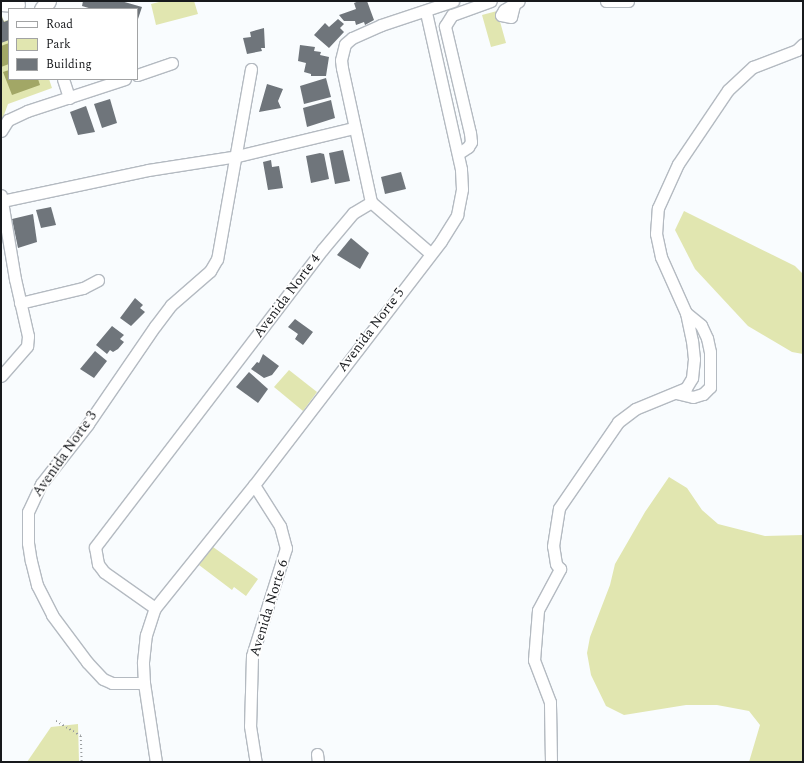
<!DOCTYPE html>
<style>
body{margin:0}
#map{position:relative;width:804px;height:763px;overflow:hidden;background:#f9fcfe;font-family:Spectral,serif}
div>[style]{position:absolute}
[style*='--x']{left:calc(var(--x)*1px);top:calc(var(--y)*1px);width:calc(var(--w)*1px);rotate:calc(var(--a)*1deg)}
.green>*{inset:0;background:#e1e6b0}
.water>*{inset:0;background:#a2a766}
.building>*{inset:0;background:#6f757b}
.path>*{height:1.5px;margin-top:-0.75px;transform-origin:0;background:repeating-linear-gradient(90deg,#9a9d9f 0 1px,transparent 0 4px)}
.roads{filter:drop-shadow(1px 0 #b4bac1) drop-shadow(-1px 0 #b4bac1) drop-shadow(0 1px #b4bac1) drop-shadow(0 -1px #b4bac1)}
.minor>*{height:11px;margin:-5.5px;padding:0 5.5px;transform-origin:5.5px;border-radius:5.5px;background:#fff}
.major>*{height:15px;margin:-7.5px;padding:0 7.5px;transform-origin:7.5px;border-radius:7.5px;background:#fff}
span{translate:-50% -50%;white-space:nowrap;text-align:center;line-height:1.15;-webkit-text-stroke:3.5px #fff;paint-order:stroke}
.street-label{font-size:14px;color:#17191c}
.frame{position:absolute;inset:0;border:2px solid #17191c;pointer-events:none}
.legend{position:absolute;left:8px;top:8px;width:130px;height:72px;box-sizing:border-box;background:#fff;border:1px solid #a2a3a4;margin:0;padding:5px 7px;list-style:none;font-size:12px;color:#17191c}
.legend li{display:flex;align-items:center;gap:8px;height:20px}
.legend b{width:20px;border:1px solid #a2a3a4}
</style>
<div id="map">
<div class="green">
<i style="clip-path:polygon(163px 1px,194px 1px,198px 14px,156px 25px,151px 4px)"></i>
<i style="clip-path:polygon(497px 11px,506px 43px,491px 47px,482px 15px)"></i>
<i style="clip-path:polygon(2px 16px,4px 21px,9px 20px,9px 79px,49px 79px,52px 88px,8px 104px,1px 123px)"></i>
<i style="clip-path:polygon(684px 211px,795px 266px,803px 274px,803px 354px,792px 352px,748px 326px,695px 269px,675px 230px)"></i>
<i style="clip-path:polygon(289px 370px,317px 392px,303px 411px,274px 387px)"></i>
<i style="clip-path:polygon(669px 477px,687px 488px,702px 510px,718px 524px,765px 536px,803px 535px,803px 762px,749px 762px,760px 725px,749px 711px,717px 705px,686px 705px,624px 715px,606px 706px,591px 675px,587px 653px,590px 637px,610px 585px,615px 564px,645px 512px)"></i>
<i style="clip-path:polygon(213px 547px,258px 579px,246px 596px,234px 587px,232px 590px,199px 565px)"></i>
<i style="clip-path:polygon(78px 724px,79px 762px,27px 762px,51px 727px)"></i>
</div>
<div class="water">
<i style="clip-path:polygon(9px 43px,9px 64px,1px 67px,1px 46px)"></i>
<i style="clip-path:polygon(9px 70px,9px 79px,38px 79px,40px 85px,12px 95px,3px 72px)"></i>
</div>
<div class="building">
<i style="clip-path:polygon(83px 1px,121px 1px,142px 7px,137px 22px,137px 9px,92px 9px,82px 6px)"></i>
<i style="clip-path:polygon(359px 1px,367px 1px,374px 20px,365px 25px,364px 22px,356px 25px,355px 21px,344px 21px,339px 15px,356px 9px,354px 3px)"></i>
<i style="clip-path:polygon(1px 15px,4px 22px,9px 20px,9px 40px,1px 43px)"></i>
<i style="clip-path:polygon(338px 19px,344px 24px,340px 28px,344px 32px,329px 48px,314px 35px,325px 23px,329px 27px)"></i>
<i style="clip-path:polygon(264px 28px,265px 48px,261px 48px,262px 51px,247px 54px,243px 38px,251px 37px,250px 32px)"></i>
<i style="clip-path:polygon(300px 45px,315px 47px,314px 51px,321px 52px,320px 55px,329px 57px,326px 76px,311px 76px,311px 74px,304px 72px,306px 63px,298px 61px)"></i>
<i style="clip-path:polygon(326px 78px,331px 97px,304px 104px,300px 86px)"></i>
<i style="clip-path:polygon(267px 84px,283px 89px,278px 101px,281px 108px,259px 112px)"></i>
<i style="clip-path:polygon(110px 99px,117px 123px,102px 128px,94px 104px)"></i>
<i style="clip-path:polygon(331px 100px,335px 118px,307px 127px,303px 108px)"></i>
<i style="clip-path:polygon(86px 106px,95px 132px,78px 135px,70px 112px)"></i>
<i style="clip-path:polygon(343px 150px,350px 181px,335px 184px,329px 153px)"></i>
<i style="clip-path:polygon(320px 153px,324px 154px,329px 179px,311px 183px,306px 156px)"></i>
<i style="clip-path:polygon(271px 160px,272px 167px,279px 166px,283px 188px,268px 190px,263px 162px)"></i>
<i style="clip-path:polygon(401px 172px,406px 189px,385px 194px,381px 177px)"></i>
<i style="clip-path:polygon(51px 207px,56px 225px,41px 228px,36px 210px)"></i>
<i style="clip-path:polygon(33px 214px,37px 242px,18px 248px,12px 219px)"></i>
<i style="clip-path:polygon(351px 238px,369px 253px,360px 269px,337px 255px)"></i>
<i style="clip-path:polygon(135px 298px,143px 305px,140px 308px,145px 312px,131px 326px,120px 318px)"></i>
<i style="clip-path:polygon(295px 319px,313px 332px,303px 345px,295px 339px,298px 334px,288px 327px)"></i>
<i style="clip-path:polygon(112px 326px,124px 335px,120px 339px,124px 342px,118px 349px,113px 352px,110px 350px,107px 354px,96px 345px)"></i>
<i style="clip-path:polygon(95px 351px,107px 361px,94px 378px,80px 369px)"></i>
<i style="clip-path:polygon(263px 354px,279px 366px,272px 375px,264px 378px,251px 369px,257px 362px,259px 363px)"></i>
<i style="clip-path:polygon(249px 372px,268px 389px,258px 403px,236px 387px)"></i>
</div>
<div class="path">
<i style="--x:56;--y:721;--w:29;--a:31"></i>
<i style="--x:81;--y:736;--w:26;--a:88"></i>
</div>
<div class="roads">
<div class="minor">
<i style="--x:606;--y:1;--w:22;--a:0"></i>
<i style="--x:514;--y:5;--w:12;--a:104"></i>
<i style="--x:511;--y:17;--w:10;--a:-169"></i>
<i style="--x:501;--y:15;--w:6;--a:-59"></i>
<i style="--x:504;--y:10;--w:17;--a:-31"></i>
<i style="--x:251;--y:69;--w:193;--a:100.1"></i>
<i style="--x:217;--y:259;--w:14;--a:120"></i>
<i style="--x:210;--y:271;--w:52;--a:138.9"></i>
<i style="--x:171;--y:305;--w:26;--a:127"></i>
<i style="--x:155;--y:326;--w:119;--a:124.4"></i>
<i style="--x:88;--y:424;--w:76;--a:128.1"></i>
<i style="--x:41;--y:484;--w:31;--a:115"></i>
<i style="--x:28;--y:512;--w:31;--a:90"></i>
<i style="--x:28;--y:543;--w:18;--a:81"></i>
<i style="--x:31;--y:561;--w:25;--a:76"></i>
<i style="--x:37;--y:585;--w:34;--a:63"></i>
<i style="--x:52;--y:615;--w:59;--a:53.3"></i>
<i style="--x:87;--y:662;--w:23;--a:47"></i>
<i style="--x:103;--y:679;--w:10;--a:24"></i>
<i style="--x:112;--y:683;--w:32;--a:0"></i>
<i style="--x:144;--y:683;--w:21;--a:-93"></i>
<i style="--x:143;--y:662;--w:27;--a:-84"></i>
<i style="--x:146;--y:635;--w:28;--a:-72"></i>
<i style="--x:155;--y:608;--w:158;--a:-51.2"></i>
<i style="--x:254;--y:485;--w:307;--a:-52.5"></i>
<i style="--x:441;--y:241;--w:31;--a:-58"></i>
<i style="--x:457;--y:215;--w:26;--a:-79"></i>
<i style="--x:462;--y:189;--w:20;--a:-93"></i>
<i style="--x:461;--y:169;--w:161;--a:-102.6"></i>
<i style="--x:137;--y:75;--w:37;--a:-19"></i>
<i style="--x:63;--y:79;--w:20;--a:72"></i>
<i style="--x:1;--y:131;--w:13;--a:-58"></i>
<i style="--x:8;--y:120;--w:21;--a:-25"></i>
<i style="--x:27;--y:111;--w:103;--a:-18.1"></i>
<i style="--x:459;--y:153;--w:11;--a:-34"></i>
<i style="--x:468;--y:147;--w:6;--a:-59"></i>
<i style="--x:471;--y:142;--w:9;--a:-96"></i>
<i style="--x:470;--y:133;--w:110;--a:-103.2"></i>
<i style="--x:445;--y:26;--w:13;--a:-58"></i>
<i style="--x:452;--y:15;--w:41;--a:-19.7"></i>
<i style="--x:2;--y:201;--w:149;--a:-12"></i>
<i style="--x:148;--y:170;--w:90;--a:-8.9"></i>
<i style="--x:237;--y:156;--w:120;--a:-13.5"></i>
<i style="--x:371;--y:202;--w:78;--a:40.8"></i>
<i style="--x:20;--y:303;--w:65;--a:-13.4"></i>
<i style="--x:83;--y:288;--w:17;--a:-28"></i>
<i style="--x:1;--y:376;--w:40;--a:-49"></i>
<i style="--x:27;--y:346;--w:10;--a:-84"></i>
<i style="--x:28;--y:336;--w:58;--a:-102.8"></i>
<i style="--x:15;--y:279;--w:85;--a:-99.5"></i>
<i style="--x:676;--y:393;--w:17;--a:13"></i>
<i style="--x:693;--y:397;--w:10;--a:-17"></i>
<i style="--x:703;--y:394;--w:10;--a:-45"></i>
<i style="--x:710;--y:387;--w:35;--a:-90"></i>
<i style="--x:710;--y:352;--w:14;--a:-102"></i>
<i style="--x:707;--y:338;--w:14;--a:-115"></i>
<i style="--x:701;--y:325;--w:19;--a:-141"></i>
<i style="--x:254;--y:485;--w:49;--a:57.6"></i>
<i style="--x:280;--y:526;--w:23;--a:75"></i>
<i style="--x:286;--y:548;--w:113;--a:107.5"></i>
<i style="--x:252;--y:656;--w:70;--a:91.6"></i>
<i style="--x:250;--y:726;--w:36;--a:81"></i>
<i style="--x:155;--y:608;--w:62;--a:-144.8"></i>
<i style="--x:104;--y:572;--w:10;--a:-127"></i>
<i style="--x:98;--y:564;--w:17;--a:-100"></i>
<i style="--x:95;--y:547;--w:374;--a:-52.6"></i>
<i style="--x:322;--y:250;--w:48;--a:-50"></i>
<i style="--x:353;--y:213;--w:21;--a:-31"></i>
<i style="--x:371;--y:202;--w:137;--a:-102.2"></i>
<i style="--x:342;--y:68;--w:8;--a:-97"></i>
<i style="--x:341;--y:60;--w:16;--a:-76"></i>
<i style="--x:345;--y:44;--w:9;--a:-41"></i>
<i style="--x:352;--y:38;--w:32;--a:-24"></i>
<i style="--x:381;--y:25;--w:76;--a:-18.4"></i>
<i style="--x:144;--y:683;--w:80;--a:81.4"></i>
<i style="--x:317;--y:754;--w:8;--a:83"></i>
<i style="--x:551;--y:762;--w:60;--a:-91"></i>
<i style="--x:550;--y:702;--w:45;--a:-110.9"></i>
<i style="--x:534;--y:660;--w:50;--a:-85.4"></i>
<i style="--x:538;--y:610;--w:47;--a:-61.8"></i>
<i style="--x:560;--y:569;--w:6;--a:-129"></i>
<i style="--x:556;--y:564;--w:18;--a:-99"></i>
<i style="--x:553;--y:546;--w:38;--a:-81"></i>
<i style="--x:559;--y:508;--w:104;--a:-55.5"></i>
<i style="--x:618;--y:422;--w:21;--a:-37"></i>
<i style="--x:635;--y:409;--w:55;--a:-22.4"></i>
<i style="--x:686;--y:388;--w:12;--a:-59"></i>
<i style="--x:692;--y:378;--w:19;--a:-84"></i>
<i style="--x:694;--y:359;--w:18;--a:-96"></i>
<i style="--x:692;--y:341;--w:29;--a:-102"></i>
<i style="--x:686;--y:313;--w:61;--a:-114.1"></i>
<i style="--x:661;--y:257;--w:24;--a:-102"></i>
<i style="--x:656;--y:234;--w:26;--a:-86"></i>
<i style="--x:658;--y:208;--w:48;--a:-65.6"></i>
<i style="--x:678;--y:164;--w:89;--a:-56"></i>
<i style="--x:728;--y:90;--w:34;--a:-43"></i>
<i style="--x:753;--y:67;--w:47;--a:-21.1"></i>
<i style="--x:797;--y:50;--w:8;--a:-45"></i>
</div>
<div class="major">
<i style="--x:1;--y:3;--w:16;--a:4"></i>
<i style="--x:42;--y:9;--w:10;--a:-53"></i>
</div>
</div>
<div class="street-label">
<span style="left:287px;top:296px;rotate:-53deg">Avenida Norte 4</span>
<span style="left:371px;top:330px;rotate:-53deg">Avenida Norte 5</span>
<span style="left:65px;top:454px;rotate:-55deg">Avenida Norte 3</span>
<span style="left:269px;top:608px;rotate:-73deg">Avenida Norte 6</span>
</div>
<div class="frame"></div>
<ul class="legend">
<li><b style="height:5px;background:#fff"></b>Road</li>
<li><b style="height:11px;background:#e1e6b0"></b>Park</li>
<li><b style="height:11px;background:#6f757b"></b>Building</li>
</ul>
</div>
